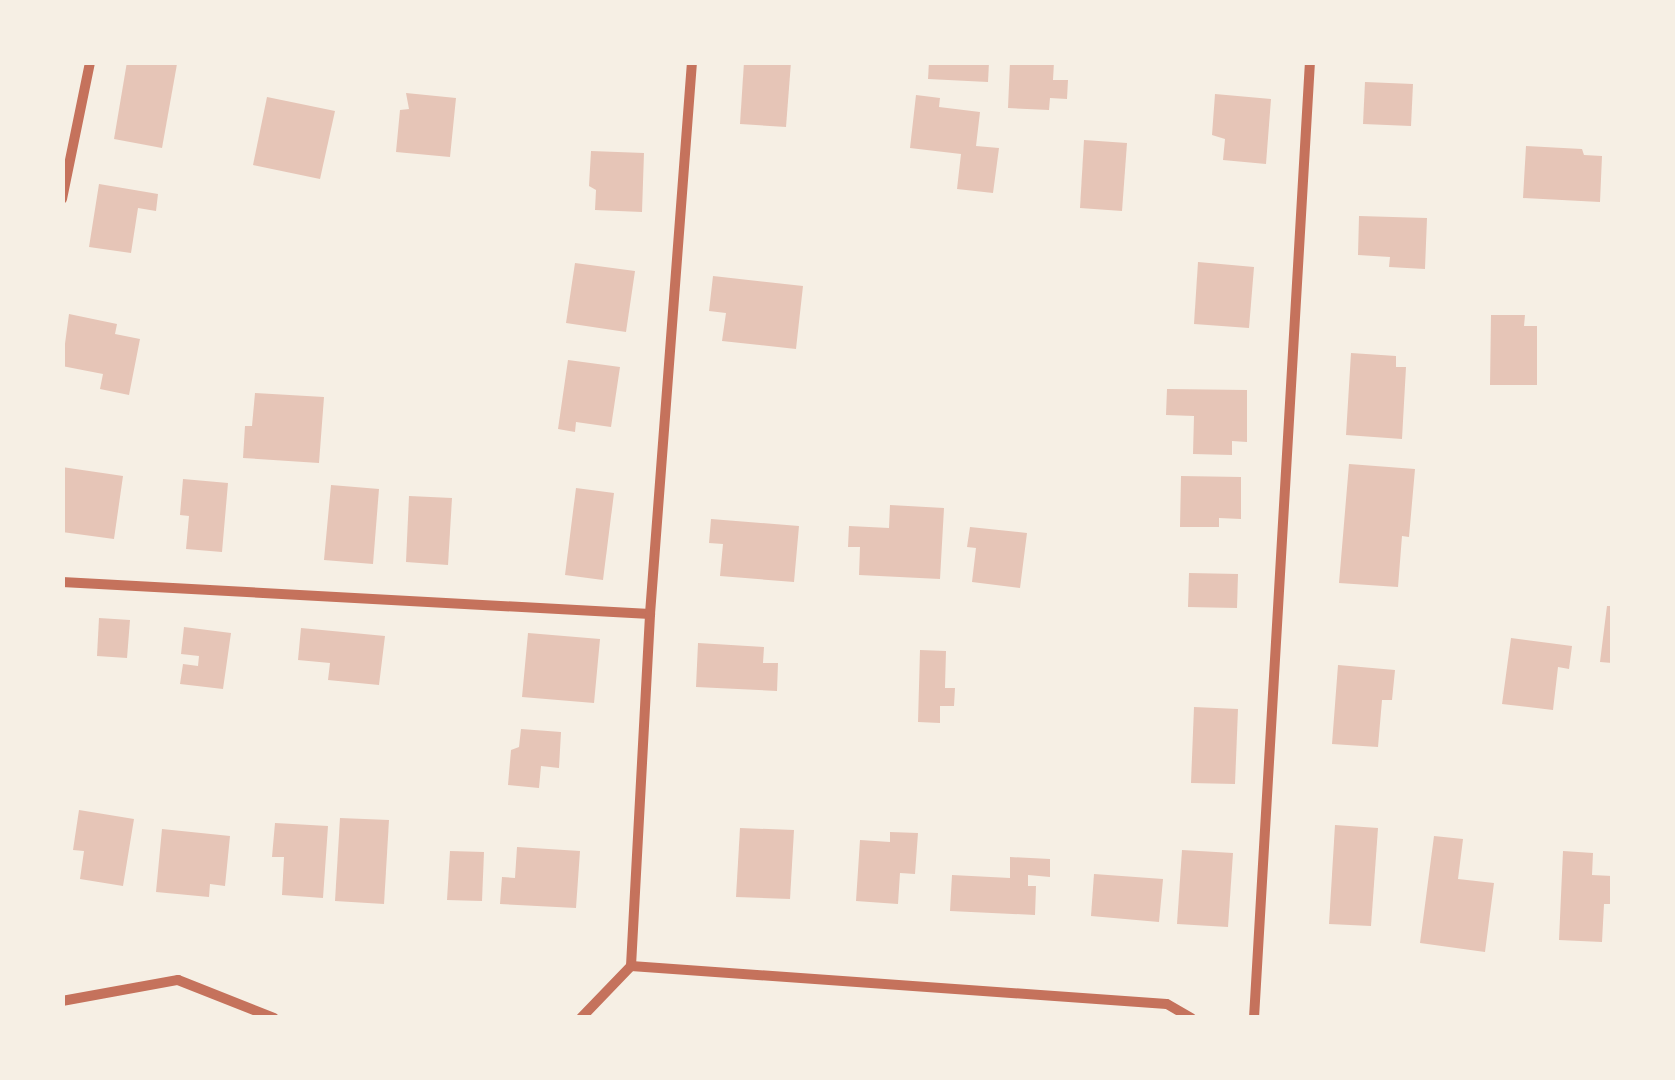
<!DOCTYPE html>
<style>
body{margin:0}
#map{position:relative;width:1675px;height:1080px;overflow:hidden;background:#f6efe4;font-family:"PT Sans",sans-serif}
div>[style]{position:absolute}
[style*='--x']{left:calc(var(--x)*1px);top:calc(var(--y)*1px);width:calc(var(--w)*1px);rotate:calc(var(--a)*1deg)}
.building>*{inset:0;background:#e6c5b7}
.minor>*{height:10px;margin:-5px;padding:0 5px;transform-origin:5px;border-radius:5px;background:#c5725c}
span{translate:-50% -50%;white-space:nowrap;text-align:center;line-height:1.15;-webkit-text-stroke:10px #f6efe4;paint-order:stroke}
.frame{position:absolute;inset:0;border:65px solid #f6efe4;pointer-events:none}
</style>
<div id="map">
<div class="building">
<i style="clip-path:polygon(127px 62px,177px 64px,162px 148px,114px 139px)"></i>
<i style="clip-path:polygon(744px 62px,791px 62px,786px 127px,740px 124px)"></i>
<i style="clip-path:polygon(929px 62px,989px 62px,988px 82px,928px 79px)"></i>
<i style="clip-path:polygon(1010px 62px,1054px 62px,1053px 80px,1068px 80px,1067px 99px,1050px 98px,1049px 110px,1008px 108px)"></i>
<i style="clip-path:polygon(1365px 82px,1413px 84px,1411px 126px,1363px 124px)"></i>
<i style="clip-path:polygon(406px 93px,456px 98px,450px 157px,396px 152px,400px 110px,409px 109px)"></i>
<i style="clip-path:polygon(1215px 94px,1271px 99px,1266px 164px,1223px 160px,1225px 139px,1212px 135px)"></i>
<i style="clip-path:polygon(916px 95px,940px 98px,939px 107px,980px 112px,976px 146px,999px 148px,993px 193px,957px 189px,961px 154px,910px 148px)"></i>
<i style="clip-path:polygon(267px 97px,335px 111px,320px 179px,253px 165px)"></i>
<i style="clip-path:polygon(1084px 140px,1127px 143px,1122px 211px,1080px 208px)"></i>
<i style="clip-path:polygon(1526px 146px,1582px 149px,1584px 155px,1602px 156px,1600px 202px,1523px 198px)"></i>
<i style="clip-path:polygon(591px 151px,644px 153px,642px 212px,595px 210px,596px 190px,589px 186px)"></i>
<i style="clip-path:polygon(99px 184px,158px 194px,156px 211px,138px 208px,131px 253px,89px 247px)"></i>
<i style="clip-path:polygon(1359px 216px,1427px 218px,1425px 269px,1389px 267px,1390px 257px,1358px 255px)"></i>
<i style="clip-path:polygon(1198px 262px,1254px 267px,1249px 328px,1194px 324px)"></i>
<i style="clip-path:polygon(575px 263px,635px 271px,626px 332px,566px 323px)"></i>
<i style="clip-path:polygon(713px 276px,803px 286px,796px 349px,722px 341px,726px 313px,709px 311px)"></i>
<i style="clip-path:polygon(69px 314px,117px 324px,115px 334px,140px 339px,129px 395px,100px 389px,103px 374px,62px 366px)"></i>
<i style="clip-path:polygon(1491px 315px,1525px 315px,1524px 326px,1537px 326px,1537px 385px,1490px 385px)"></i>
<i style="clip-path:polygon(1351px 353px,1396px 356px,1396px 367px,1406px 367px,1402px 439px,1346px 435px)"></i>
<i style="clip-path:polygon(568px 360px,620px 367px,611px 427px,576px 422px,575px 432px,558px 429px)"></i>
<i style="clip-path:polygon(1167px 389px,1247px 390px,1247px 442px,1232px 441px,1232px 455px,1193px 454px,1194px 416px,1166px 415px)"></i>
<i style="clip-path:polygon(255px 393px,324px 397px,319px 463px,243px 458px,245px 426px,252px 426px)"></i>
<i style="clip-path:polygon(1349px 464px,1415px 469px,1409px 537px,1402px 536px,1398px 587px,1339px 583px)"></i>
<i style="clip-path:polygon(62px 467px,123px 476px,114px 539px,62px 532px)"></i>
<i style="clip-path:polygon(1181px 476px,1241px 477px,1241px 519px,1219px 518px,1219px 527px,1180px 527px)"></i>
<i style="clip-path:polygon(183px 479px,228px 483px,222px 552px,186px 549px,189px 516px,180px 515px)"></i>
<i style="clip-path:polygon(331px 485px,379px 489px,373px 564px,324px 560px)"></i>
<i style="clip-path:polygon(576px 488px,614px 493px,603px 580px,565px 575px)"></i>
<i style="clip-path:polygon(409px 496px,452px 498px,448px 565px,406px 562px)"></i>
<i style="clip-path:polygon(890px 505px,944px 508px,940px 579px,859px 575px,860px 547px,848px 547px,849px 526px,889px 528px)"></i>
<i style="clip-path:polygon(711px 519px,799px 526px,794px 582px,720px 576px,723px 544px,709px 543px)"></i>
<i style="clip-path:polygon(970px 527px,1027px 533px,1020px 588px,972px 582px,976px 548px,967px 547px)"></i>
<i style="clip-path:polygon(1189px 573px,1238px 574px,1237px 608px,1188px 607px)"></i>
<i style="clip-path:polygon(1607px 606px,1612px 606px,1612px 663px,1600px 662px)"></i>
<i style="clip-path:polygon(99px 618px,130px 620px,127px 658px,97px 656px)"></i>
<i style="clip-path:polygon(184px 627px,231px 633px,223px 689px,180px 684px,183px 664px,198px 666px,199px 656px,181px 654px)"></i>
<i style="clip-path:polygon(301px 628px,385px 636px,379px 685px,328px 680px,330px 663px,298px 660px)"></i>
<i style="clip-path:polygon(528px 633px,600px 639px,594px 703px,522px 697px)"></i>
<i style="clip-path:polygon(1511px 638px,1572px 646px,1569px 669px,1558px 667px,1553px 710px,1502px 704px)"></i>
<i style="clip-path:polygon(698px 643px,764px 647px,763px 663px,778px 663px,777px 691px,696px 687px)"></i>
<i style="clip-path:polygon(920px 650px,946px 651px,945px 688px,955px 688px,954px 706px,940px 706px,940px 723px,918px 722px)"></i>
<i style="clip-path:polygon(1338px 665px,1395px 670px,1392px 700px,1382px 700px,1378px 747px,1332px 744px)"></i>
<i style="clip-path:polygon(1194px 707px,1238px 709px,1235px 784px,1191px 783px)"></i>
<i style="clip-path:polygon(521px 729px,561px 732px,559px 768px,541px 766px,539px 788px,508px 785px,511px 750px,519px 747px)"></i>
<i style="clip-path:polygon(79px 810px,134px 819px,123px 886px,80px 879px,84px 851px,73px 850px)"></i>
<i style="clip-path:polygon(340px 818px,389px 820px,384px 904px,335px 901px)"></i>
<i style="clip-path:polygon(275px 823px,328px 826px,323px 898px,282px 895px,284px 857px,272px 857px)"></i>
<i style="clip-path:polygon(1335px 825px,1378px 828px,1371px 926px,1329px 924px)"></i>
<i style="clip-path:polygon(740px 828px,794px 830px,790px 899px,736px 897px)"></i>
<i style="clip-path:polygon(162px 829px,230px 836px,225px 886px,210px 884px,209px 897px,156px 892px)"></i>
<i style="clip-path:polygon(890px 832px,918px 833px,915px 874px,900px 873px,898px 904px,856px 901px,860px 840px,890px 842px)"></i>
<i style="clip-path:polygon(1434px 836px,1463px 839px,1458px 879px,1494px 883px,1485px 952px,1420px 943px)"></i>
<i style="clip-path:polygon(517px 847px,580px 851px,576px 908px,500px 904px,502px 877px,515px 878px)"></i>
<i style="clip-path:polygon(1182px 850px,1233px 853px,1228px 927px,1177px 924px)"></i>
<i style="clip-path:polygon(450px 851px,484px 852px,482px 901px,447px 900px)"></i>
<i style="clip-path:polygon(1563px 851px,1593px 853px,1592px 875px,1612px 876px,1612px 904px,1604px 904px,1602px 942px,1559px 940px)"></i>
<i style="clip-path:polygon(1010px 857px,1050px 859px,1050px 877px,1028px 875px,1028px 886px,1036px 886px,1035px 915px,950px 911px,952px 875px,1010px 878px)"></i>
<i style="clip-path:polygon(1094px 874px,1163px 879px,1159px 922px,1091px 916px)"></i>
</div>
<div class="minor">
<i style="--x:62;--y:199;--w:140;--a:-78.4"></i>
<i style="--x:62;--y:582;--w:589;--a:3.12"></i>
<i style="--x:631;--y:966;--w:353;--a:-86.9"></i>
<i style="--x:650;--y:614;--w:554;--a:-85.65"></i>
<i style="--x:62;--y:1001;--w:118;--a:-10.3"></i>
<i style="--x:178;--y:980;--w:103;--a:21.6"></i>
<i style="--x:581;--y:1018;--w:72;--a:-46.1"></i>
<i style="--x:631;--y:966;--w:537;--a:4.06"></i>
<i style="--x:1167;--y:1004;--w:28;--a:30"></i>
<i style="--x:1254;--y:1018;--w:958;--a:-86.65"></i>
</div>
<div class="frame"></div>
</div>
